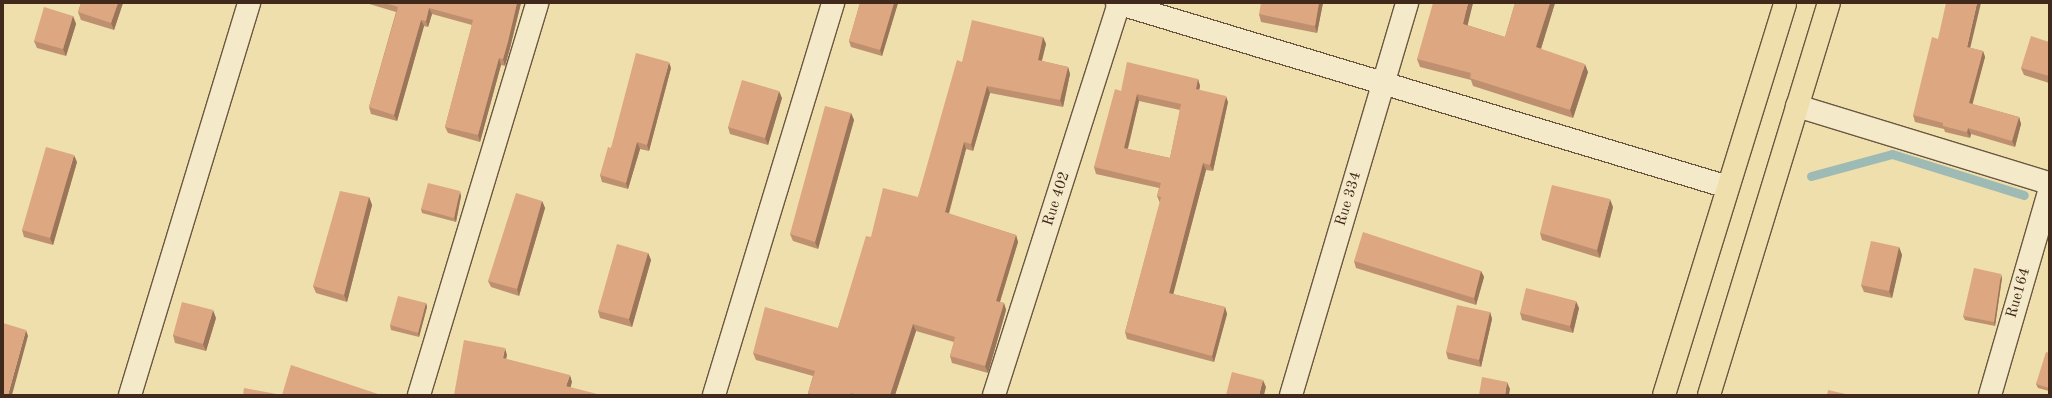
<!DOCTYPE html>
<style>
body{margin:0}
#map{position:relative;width:2052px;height:398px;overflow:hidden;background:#eedfad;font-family:"Old Standard TT",serif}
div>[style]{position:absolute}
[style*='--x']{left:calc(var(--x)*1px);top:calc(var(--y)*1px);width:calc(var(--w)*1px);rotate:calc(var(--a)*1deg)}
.stream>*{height:9px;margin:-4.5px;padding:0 4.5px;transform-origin:4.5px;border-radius:4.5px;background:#9dbab4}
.roads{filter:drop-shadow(1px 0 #6c5640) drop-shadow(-1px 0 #6c5640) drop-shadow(0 1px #6c5640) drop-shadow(0 -1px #6c5640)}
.minor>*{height:22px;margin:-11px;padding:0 11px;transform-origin:11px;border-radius:11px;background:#f4eaca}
.major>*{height:22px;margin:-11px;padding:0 11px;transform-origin:11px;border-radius:11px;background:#eedfad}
.wall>*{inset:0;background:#be906f}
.shaded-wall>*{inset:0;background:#9b755a}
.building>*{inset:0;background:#dda781}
span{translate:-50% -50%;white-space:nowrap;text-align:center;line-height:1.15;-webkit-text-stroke:3.5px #f4eaca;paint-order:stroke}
.street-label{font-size:15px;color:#41291b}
.frame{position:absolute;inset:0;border:4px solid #41291b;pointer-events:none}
</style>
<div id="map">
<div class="stream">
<i style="--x:1811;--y:176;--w:84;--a:-15.2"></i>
<i style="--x:1892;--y:154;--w:138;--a:17.3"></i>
</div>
<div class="roads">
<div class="minor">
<i style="--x:1117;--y:3;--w:638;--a:16.76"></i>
<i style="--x:1797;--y:106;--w:264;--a:17"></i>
<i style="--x:130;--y:395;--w:410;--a:-73.1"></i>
<i style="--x:419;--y:395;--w:409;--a:-73.2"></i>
<i style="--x:714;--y:395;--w:410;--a:-73.1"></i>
<i style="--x:994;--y:395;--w:411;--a:-72.3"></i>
<i style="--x:1291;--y:395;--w:409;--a:-73.5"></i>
<i style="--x:1990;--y:395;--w:211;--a:-73.8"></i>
</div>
<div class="major">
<i style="--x:1664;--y:395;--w:410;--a:-72.8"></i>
<i style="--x:1709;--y:395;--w:410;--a:-73"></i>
</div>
</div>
<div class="wall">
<i style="clip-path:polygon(81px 3px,123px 3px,114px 30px,81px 20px,78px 12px)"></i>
<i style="clip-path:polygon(366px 3px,521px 3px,510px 48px,505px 66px,501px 65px,480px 142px,448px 133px,445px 127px,472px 25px,432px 14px,428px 27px,424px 26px,397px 121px,371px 114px,369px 107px,396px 12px)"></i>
<i style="clip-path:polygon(860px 3px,898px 3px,882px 56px,851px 47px,849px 41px)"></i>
<i style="clip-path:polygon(1323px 3px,1317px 33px,1261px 22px,1259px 14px)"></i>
<i style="clip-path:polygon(1473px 3px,1467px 25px,1505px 37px,1515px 3px,1555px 3px,1541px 49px,1588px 72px,1573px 118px,1473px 86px,1471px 80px,1420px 67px,1417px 59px)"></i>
<i style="clip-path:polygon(73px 16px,76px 24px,66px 56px,37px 48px,34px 41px)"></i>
<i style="clip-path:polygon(1043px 37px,1046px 44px,1042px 61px,1068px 67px,1070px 74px,1063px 107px,990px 93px,973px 151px,966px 149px,949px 214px,1016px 235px,1018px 242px,1000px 302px,1004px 303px,1006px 310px,988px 373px,952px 363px,950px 356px,954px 342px,916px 331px,895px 395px,809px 395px,808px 393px,813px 376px,756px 360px,753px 353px,838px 328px,871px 237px,918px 197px,962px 62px)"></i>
<i style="clip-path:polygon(2049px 42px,2049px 83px,2024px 75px,2021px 68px)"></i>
<i style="clip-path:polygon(1971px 48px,1983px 51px,1985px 57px,1972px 104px,2019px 117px,2021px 124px,2015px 147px,1971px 134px,1970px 138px,1945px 132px,1944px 129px,1915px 122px,1913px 115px)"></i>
<i style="clip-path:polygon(671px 68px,649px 151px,640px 149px,628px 189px,602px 182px,600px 175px,611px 148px)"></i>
<i style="clip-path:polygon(evenodd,1198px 79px,1200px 86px,1199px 90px,1228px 102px,1213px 171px,1206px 170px,1173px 294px,1225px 307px,1227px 314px,1214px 362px,1127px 339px,1125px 332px,1160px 203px,1157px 196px,1159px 188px,1096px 174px,1094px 167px,1121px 91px,1198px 79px,1139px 101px,1180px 110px,1170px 158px,1128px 149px,1139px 101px)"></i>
<i style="clip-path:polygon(782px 98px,768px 145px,730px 134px,728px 127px)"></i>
<i style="clip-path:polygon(851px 113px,854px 120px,818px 249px,793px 241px,790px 234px)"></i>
<i style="clip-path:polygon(77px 162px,53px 245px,24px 237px,22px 230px)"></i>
<i style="clip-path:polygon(461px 196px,456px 222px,422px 213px,421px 209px)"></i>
<i style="clip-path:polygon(369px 197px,372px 205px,347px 302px,316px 293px,313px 286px)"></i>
<i style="clip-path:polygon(542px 201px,545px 208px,519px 296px,491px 287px,488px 281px)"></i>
<i style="clip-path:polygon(1613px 207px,1600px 258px,1542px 240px,1540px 233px)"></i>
<i style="clip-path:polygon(1899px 247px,1902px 255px,1892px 298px,1864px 292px,1861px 285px)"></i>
<i style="clip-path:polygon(648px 253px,651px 260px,632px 327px,600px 318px,598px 311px)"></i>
<i style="clip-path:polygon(1354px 261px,1481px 271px,1484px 277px,1476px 305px,1356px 268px)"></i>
<i style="clip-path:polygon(2002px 278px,1995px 326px,1965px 320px,1963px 316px)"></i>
<i style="clip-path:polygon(426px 303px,427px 307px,419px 337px,391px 330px,390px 325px)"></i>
<i style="clip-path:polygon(1579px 308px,1573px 333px,1522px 320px,1520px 313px)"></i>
<i style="clip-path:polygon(1490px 312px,1492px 319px,1481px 367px,1448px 359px,1446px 352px)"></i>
<i style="clip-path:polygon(216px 318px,206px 351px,175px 343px,173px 335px)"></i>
<i style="clip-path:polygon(2049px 353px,2049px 391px,2038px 388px,2036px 384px)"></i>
</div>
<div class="shaded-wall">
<i style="clip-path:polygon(118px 3px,123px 3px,114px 30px,111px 23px)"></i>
<i style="clip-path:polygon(517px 3px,521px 3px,510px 48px,505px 66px,503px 59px)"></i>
<i style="clip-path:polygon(894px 3px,898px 3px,882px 56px,880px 50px)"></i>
<i style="clip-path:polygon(1319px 3px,1323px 3px,1317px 33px,1315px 26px)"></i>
<i style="clip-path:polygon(1468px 3px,1473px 3px,1466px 32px,1463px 24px)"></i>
<i style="clip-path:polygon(1550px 3px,1555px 3px,1539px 55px,1536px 47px)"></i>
<i style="clip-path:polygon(1977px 3px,1981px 3px,1969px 53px,1967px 47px)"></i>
<i style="clip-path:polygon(429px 8px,432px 14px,428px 27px,426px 21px)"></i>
<i style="clip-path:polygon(73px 16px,76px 24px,66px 56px,63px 49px)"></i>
<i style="clip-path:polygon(421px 20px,424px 26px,397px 121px,394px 115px)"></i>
<i style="clip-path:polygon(1043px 37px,1046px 44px,1040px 67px,1038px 60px)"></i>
<i style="clip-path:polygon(1983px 51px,1985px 57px,1971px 110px,1969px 103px)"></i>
<i style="clip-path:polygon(499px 58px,501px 65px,480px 142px,478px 135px)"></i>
<i style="clip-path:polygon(669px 62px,671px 68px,649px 151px,647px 145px)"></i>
<i style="clip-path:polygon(1585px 64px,1588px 72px,1573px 118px,1570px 110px)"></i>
<i style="clip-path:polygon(1068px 67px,1070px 74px,1063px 107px,1060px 100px)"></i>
<i style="clip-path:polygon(1198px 79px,1200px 86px,1198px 95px,1196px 89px)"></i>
<i style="clip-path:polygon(987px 86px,990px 93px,973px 151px,971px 144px)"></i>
<i style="clip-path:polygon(779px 91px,782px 98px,768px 145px,765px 138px)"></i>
<i style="clip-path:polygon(1137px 94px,1139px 101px,1126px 155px,1124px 148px)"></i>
<i style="clip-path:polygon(1226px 96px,1228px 102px,1213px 171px,1210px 165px)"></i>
<i style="clip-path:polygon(851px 113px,854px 120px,818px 249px,815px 242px)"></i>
<i style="clip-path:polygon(2019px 117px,2021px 124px,2015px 147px,2012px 141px)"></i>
<i style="clip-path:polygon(1968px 128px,1971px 134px,1970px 138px,1967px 132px)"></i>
<i style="clip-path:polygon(637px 142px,640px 149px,628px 189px,626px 183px)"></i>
<i style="clip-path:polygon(964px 142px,966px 149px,947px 219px,945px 212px)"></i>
<i style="clip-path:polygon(74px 155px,77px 162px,53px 245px,50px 238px)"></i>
<i style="clip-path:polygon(1203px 163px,1206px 170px,1172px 299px,1169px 293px)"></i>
<i style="clip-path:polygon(460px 191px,461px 196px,456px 222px,454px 218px)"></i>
<i style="clip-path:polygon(369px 197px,372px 205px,347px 302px,344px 295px)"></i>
<i style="clip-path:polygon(1610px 199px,1613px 207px,1600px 258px,1597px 250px)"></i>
<i style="clip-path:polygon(542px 201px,545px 208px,519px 296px,517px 289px)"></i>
<i style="clip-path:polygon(1016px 235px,1018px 242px,998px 308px,996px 301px)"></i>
<i style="clip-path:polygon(1899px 247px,1902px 255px,1892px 298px,1889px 291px)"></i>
<i style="clip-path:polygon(648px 253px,651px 260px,632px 327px,629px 319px)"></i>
<i style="clip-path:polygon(1481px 271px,1484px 277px,1476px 305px,1474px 298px)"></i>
<i style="clip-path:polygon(2001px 274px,2002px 278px,1995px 326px,1994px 322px)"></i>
<i style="clip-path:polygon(1576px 301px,1579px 308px,1573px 333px,1570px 326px)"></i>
<i style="clip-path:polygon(426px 303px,427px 307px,419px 337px,418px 333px)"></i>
<i style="clip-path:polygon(1004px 303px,1006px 310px,988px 373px,985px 366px)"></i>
<i style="clip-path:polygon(1225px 307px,1227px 314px,1214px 362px,1212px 356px)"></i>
<i style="clip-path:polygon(213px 310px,216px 318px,206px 351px,203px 344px)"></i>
<i style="clip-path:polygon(1490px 312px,1492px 319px,1481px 367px,1479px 360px)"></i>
<i style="clip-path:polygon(913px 324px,916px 331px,895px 395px,890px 395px)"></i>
<i style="clip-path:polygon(26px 330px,28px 336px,12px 395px,8px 395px)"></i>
<i style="clip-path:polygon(505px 348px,507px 355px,505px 365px,503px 358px)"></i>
<i style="clip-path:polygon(570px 375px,572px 382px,569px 393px,566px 386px)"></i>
<i style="clip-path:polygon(1263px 380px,1266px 387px,1264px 395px,1259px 395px)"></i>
<i style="clip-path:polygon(1507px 382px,1510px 389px,1509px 395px,1505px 395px)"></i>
</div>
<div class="building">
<i style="clip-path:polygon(81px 3px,118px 3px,111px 23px,78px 12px)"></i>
<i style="clip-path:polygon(385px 3px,517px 3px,508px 42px,503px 59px,499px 58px,478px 135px,445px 127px,473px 20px,429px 8px,426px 21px,421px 20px,394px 115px,369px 107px,398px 7px)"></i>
<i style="clip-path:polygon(860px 3px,894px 3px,880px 50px,849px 41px)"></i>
<i style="clip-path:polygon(1261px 3px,1319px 3px,1315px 26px,1259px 14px)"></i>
<i style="clip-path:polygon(1433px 3px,1468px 3px,1463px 24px,1505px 37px,1515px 3px,1550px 3px,1536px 47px,1585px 64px,1570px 110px,1470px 78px,1471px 73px,1417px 59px)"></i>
<i style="clip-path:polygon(1946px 3px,1977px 3px,1967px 47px,1983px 51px,1969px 103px,2019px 117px,2012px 141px,1968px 128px,1967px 132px,1943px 126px,1943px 123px,1913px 115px,1932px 37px,1938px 39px)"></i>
<i style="clip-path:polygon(44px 7px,73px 16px,63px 49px,34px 41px)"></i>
<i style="clip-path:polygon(972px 20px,1043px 37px,1038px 60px,1068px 67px,1060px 100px,987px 86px,971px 144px,964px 142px,945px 212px,1016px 235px,996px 301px,1004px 303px,985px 366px,950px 356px,955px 337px,913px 324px,890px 395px,859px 395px,851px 393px,851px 395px,815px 395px,808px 393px,815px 371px,753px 353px,765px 307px,838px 328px,866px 236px,871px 237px,883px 188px,918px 197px,957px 60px,962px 62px)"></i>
<i style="clip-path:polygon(2031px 36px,2049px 42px,2049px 76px,2021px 68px)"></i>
<i style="clip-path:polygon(636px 53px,669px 62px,647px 145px,637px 142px,626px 183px,600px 175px,608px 147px,611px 148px)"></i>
<i style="clip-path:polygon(evenodd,1127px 62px,1198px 79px,1196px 89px,1226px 96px,1210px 165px,1203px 163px,1169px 293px,1225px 307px,1212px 356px,1125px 332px,1161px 197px,1157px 196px,1161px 183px,1094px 167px,1115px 89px,1121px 91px,1127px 62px,1132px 93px,1181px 104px,1170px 158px,1124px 148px,1137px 94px,1132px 93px)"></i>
<i style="clip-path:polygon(742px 80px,779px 91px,765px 138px,728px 127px)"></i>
<i style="clip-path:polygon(825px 106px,851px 113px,815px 242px,790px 234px)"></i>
<i style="clip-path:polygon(46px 147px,74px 155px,50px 238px,22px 230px)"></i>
<i style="clip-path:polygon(428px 183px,460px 191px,454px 218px,421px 209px)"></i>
<i style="clip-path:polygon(1552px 185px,1610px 199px,1597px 250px,1540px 233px)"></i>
<i style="clip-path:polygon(340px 191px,369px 197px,344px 295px,313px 286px)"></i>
<i style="clip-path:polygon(516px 193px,542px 201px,517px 289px,488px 281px)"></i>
<i style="clip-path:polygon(1363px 232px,1481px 271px,1474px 298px,1354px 261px)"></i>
<i style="clip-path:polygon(1871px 241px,1899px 247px,1889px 291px,1861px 285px)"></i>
<i style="clip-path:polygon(617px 244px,648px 253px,629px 319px,598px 311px)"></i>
<i style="clip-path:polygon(1974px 268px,2001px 274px,1994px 322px,1963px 316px)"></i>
<i style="clip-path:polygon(1526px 288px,1576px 301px,1570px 326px,1520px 313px)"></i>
<i style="clip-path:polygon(398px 296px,426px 303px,418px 333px,390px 325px)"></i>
<i style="clip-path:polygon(182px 302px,213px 310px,203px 344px,173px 335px)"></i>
<i style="clip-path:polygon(1457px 305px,1490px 312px,1479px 360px,1446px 352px)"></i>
<i style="clip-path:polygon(3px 323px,26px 330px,8px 395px,3px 395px)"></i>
<i style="clip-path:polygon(464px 340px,505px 348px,503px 358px,570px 375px,566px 386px,601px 395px,454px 395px)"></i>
<i style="clip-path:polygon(2046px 352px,2049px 353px,2049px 388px,2036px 384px)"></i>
<i style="clip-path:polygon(291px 365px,378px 394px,378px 395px,243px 395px,244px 388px,282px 395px)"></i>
<i style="clip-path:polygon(1232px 372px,1263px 380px,1259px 395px,1226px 395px)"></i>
<i style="clip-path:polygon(1482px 377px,1507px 382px,1505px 395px,1479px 395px)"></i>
<i style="clip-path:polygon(1828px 390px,1850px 395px,1827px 395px)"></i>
</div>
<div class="street-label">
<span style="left:1057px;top:199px;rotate:-72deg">Rue 402</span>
<span style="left:1349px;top:199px;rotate:-73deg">Rue 334</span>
<span style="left:2019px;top:293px;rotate:-74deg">Rue164</span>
</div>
<div class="frame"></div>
</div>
